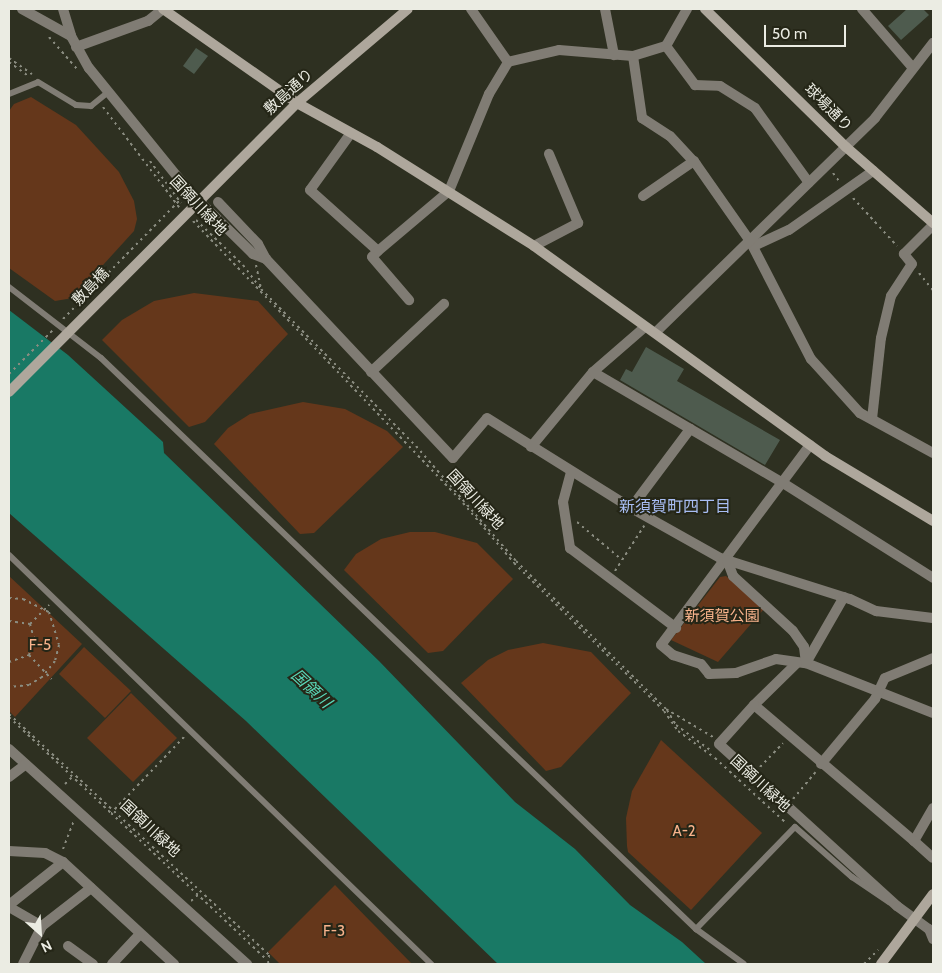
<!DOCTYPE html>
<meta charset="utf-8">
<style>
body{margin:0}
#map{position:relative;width:942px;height:973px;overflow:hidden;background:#2e3021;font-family:Cabin,"Noto Sans JP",sans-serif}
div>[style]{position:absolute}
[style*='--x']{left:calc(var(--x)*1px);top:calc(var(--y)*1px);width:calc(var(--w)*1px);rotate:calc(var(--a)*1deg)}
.green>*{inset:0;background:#65371b}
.water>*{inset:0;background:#197965}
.building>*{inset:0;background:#4e5b4e}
.path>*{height:2px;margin-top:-1px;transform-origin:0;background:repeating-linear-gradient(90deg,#8b8d81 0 2.5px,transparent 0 6.5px)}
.lane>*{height:6px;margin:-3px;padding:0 3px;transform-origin:3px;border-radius:3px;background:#807c74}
.street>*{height:10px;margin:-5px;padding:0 5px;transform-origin:5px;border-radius:5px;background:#807c74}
.secondary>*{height:10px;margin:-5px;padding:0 5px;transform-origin:5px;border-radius:5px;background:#aea79c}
span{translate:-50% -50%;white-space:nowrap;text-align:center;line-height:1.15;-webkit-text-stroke:4px #252617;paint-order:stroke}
.street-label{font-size:15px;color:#ebece3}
.park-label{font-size:15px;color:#f8b38c}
.neighbourhood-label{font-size:16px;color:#a8bdf3}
.water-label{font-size:16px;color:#5ad8b9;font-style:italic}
.frame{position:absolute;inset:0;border:10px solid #ebece3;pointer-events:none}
.north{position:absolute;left:15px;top:908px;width:50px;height:50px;-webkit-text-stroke:4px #252617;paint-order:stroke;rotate:154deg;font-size:14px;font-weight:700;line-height:20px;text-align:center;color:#ebece3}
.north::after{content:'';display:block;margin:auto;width:18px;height:22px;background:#ebece3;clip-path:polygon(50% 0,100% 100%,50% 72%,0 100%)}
.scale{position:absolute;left:764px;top:25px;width:82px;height:22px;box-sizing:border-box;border:2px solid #ebece3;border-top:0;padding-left:6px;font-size:15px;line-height:18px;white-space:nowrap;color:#ebece3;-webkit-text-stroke:4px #252617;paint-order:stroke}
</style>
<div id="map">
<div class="green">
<i style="clip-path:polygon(31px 97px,76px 125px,119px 172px,134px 201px,137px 219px,134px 231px,73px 298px,55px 301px,9px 268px,9px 111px,14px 104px)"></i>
<i style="clip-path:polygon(194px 293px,258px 301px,288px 334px,205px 422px,189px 427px,102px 340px,122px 320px,154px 301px)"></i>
<i style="clip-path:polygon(303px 402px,345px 409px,387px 431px,403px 447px,314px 533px,300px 534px,214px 444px,228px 428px,250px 414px)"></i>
<i style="clip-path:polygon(410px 532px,435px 532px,477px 543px,513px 579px,443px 651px,428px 653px,344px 570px,356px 554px,381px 539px)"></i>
<i style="clip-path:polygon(9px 576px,82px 644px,15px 717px,9px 711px)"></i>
<i style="clip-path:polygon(726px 576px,764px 609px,718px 662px,671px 640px,720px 577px)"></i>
<i style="clip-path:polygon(543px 643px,591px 652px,631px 693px,561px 767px,546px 771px,461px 683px,488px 660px,508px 650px)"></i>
<i style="clip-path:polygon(84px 647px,131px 691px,105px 718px,59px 674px)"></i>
<i style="clip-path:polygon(131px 693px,177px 738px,133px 782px,87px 738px)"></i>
<i style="clip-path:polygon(661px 740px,762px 833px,691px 910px,628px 852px,627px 846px,626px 818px,632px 791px)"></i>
<i style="clip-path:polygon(335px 885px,412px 964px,280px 964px,268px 952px)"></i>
</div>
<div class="water">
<i style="clip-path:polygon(9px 310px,68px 355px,163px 442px,164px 453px,379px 661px,515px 802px,575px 849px,630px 905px,682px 942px,706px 964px,498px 964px,246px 721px,9px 513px)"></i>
</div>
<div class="building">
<i style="clip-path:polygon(907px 9px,923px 9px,929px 15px,901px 40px,888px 26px)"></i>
<i style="clip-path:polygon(196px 48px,208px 56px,194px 74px,183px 66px)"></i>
<i style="clip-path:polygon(646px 347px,684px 369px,677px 381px,780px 440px,765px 465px,620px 380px,626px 369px,632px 372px)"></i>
</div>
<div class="path">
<i style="--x:49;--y:37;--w:43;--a:48.8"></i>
<i style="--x:9;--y:58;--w:28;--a:35"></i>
<i style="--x:9;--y:62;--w:26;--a:36"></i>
<i style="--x:103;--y:107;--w:126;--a:52.8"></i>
<i style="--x:150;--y:161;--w:52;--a:53.6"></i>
<i style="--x:833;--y:173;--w:10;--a:53"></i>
<i style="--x:853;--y:198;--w:65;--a:47.5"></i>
<i style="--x:196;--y:220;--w:65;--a:43.8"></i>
<i style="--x:243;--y:265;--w:30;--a:53"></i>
<i style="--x:193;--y:221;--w:390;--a:46.2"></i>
<i style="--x:463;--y:503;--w:79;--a:49.6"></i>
<i style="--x:514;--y:563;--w:211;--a:44.6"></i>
<i style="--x:664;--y:711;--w:24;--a:55"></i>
<i style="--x:678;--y:731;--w:46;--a:36.1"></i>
<i style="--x:715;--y:758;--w:96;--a:42.5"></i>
<i style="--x:256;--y:265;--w:25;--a:78"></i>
<i style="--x:261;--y:289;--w:221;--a:45.4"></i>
<i style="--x:416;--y:446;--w:152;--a:49"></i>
<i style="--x:516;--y:561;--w:211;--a:44.6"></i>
<i style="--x:666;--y:709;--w:55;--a:30.8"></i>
<i style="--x:919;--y:273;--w:22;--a:51"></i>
<i style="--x:63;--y:319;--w:170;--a:-45.5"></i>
<i style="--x:9;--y:374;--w:62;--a:-45"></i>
<i style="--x:577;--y:522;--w:57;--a:40.1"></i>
<i style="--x:615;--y:571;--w:54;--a:-57.2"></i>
<i style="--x:9;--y:598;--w:14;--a:4"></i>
<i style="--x:23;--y:599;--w:29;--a:27"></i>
<i style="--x:49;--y:612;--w:34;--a:73"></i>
<i style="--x:59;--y:645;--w:16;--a:104"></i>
<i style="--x:55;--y:661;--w:21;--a:129"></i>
<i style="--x:42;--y:677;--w:15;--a:148"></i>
<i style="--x:29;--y:685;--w:20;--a:174"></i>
<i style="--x:9;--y:621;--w:21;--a:8"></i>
<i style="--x:29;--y:655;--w:33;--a:47"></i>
<i style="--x:9;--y:662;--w:21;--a:-19"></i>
<i style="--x:29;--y:655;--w:17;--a:-73"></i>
<i style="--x:34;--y:639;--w:16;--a:-105"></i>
<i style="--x:30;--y:624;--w:27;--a:-45"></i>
<i style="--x:667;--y:710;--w:17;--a:59"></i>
<i style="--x:676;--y:725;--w:42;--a:36.3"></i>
<i style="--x:9;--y:714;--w:355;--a:42.8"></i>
<i style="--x:269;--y:955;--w:9;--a:96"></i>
<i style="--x:9;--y:717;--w:140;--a:43.3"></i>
<i style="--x:184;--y:737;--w:105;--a:133.8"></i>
<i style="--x:111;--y:813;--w:214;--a:43.3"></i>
<i style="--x:760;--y:767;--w:33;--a:-46"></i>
<i style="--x:65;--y:784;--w:10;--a:-45"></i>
<i style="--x:793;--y:799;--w:35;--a:-50"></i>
<i style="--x:63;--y:849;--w:30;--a:-69"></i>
<i style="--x:191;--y:901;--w:11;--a:-41"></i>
<i style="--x:864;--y:964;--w:20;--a:-45"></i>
</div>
<div class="lane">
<i style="--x:9;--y:94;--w:31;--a:-22"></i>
<i style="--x:38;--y:82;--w:44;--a:31.2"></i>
<i style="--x:76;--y:105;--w:15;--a:4"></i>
<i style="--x:91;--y:106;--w:21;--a:-39"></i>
<i style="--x:9;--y:287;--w:116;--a:37.7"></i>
<i style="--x:101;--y:358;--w:825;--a:43.82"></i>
<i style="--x:696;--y:929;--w:59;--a:36.1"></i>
<i style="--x:9;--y:555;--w:588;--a:44.1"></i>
<i style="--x:696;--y:929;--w:142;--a:-45.9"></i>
<i style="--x:795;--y:827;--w:76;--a:41.3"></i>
<i style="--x:852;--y:877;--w:45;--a:34"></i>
</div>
<div class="street">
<i style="--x:22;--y:9;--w:56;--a:28.9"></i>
<i style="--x:63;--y:9;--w:28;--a:73"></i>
<i style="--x:71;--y:36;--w:37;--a:61"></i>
<i style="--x:89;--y:68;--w:159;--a:50.9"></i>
<i style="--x:189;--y:191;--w:90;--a:44.5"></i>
<i style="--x:253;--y:254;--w:14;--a:21"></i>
<i style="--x:266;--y:259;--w:273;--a:46.8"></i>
<i style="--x:453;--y:458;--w:52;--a:-49.6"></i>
<i style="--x:487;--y:418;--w:170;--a:32"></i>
<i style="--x:631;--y:508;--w:102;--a:29.3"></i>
<i style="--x:720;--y:558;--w:136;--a:17.5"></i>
<i style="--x:850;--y:599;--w:29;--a:25"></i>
<i style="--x:876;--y:611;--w:57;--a:7"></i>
<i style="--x:471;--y:9;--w:65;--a:55.1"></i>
<i style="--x:605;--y:9;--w:47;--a:78.9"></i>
<i style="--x:862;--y:9;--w:78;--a:49.2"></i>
<i style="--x:666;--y:46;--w:49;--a:53.4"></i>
<i style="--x:695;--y:85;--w:25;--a:2"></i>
<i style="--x:720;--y:86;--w:41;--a:32.2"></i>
<i style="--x:755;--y:108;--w:92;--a:54.2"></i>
<i style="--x:76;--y:47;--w:77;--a:-19.9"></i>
<i style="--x:148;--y:21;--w:19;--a:-39"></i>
<i style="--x:633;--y:56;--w:63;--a:81.7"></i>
<i style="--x:642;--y:118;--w:33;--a:33"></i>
<i style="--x:670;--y:136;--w:38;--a:47"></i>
<i style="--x:696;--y:164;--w:94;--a:55"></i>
<i style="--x:750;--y:241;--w:133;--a:62.7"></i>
<i style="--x:811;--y:359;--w:73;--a:47.8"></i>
<i style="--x:860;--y:413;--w:83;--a:28.7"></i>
<i style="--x:351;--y:133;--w:70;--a:125.7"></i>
<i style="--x:310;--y:190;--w:91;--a:41.9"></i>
<i style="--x:378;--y:251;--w:93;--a:-40.2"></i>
<i style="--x:449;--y:191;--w:105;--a:-67.6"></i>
<i style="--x:489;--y:94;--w:37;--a:-59"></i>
<i style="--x:508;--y:62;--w:52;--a:-13.2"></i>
<i style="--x:559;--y:50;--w:74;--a:4.6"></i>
<i style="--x:633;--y:56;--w:34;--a:-17"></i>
<i style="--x:666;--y:46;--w:43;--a:-60.4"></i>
<i style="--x:643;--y:196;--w:62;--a:-34.5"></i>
<i style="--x:218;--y:202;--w:58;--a:46.4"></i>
<i style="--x:258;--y:244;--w:17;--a:62"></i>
<i style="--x:534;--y:246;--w:50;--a:-27.6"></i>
<i style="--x:578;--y:223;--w:75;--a:-112.8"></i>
<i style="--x:754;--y:246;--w:38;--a:-25"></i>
<i style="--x:789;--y:230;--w:103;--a:-35.1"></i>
<i style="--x:378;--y:251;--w:8;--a:135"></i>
<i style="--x:372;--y:257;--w:57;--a:49.3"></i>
<i style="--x:656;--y:332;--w:306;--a:-44.3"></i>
<i style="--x:875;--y:118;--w:95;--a:-52.3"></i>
<i style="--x:371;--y:372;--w:100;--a:-43"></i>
<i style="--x:593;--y:372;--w:69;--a:-40.9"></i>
<i style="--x:872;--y:419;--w:81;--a:-83.7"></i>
<i style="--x:881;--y:338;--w:43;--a:-76.6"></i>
<i style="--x:891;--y:296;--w:38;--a:-57"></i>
<i style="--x:912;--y:264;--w:13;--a:-129"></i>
<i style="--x:904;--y:254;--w:41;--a:-45"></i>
<i style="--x:810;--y:445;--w:249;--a:126.7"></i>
<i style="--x:661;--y:645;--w:16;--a:40"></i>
<i style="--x:673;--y:655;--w:29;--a:18"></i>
<i style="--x:701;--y:664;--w:13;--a:51"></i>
<i style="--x:709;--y:674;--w:27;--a:-2"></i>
<i style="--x:736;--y:673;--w:42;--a:-19.3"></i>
<i style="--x:776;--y:659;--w:30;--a:8"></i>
<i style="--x:806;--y:663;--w:136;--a:21.5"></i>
<i style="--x:531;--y:447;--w:97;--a:-50.4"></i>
<i style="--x:593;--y:372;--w:220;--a:30.3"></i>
<i style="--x:783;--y:483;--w:178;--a:32.3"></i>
<i style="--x:571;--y:472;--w:31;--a:105"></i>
<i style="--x:563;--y:502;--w:47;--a:81.3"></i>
<i style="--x:570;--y:548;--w:133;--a:37"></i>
<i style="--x:631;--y:508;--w:99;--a:-53.2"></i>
<i style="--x:727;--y:560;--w:17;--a:69"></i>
<i style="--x:733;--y:576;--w:81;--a:42.5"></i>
<i style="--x:793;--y:631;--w:19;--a:55"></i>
<i style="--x:804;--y:647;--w:16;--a:83"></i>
<i style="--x:806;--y:663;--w:76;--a:-60.1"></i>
<i style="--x:754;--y:705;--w:59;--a:-44.3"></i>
<i style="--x:9;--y:749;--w:321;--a:42.1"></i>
<i style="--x:821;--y:764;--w:85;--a:-50.3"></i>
<i style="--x:875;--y:699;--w:23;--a:-65"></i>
<i style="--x:885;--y:678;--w:52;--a:-22.6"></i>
<i style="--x:9;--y:777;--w:21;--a:-37"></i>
<i style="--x:933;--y:808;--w:38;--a:120"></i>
<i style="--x:914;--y:841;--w:210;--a:-139.6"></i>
<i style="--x:754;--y:705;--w:52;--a:131.9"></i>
<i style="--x:719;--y:744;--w:241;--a:42.3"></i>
<i style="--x:897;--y:906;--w:39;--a:36"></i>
<i style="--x:929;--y:929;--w:11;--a:68"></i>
<i style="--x:914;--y:841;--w:25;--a:42"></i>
<i style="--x:9;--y:851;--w:36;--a:3"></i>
<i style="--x:45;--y:853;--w:20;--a:27"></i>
<i style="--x:63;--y:862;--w:151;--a:42.6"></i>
<i style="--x:9;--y:905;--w:69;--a:-38.5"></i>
<i style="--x:9;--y:907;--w:38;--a:30"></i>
<i style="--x:68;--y:946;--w:31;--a:36"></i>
<i style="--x:23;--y:964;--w:42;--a:-63.4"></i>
<i style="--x:42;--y:926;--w:62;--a:-37.8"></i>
<i style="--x:112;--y:964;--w:41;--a:-47"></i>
</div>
<div class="secondary">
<i style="--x:163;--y:9;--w:164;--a:35"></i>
<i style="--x:297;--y:103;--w:91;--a:28.8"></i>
<i style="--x:377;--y:147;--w:186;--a:32.2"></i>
<i style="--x:534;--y:246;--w:359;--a:35.8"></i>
<i style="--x:825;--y:456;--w:126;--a:31"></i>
<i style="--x:705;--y:9;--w:197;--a:44.4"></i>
<i style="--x:846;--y:147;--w:116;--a:41.1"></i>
<i style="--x:9;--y:392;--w:408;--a:-45.1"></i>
<i style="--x:297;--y:103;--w:145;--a:-40.3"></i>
<i style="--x:881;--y:964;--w:87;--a:-53.4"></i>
</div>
<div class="street-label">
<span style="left:289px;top:92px;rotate:-42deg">敷島通り</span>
<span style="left:828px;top:108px;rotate:45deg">球場通り</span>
<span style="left:198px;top:206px;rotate:47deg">国領川緑地</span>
<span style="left:91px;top:287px;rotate:-46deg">敷島橋</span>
<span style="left:475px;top:500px;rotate:47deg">国領川緑地</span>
<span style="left:760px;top:784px;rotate:43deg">国領川緑地</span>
<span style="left:150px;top:829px;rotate:43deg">国領川緑地</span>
</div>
<div class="park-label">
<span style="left:722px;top:617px">新須賀公園</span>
<span style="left:40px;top:646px">F-5</span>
<span style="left:684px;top:832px">A-2</span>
<span style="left:334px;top:932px">F-3</span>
</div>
<div class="neighbourhood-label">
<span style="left:675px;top:507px">新須賀町四丁目</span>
</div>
<div class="water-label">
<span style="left:311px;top:689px;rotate:43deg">国領川</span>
</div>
<div class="frame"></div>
<div class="north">N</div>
<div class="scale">50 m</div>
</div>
